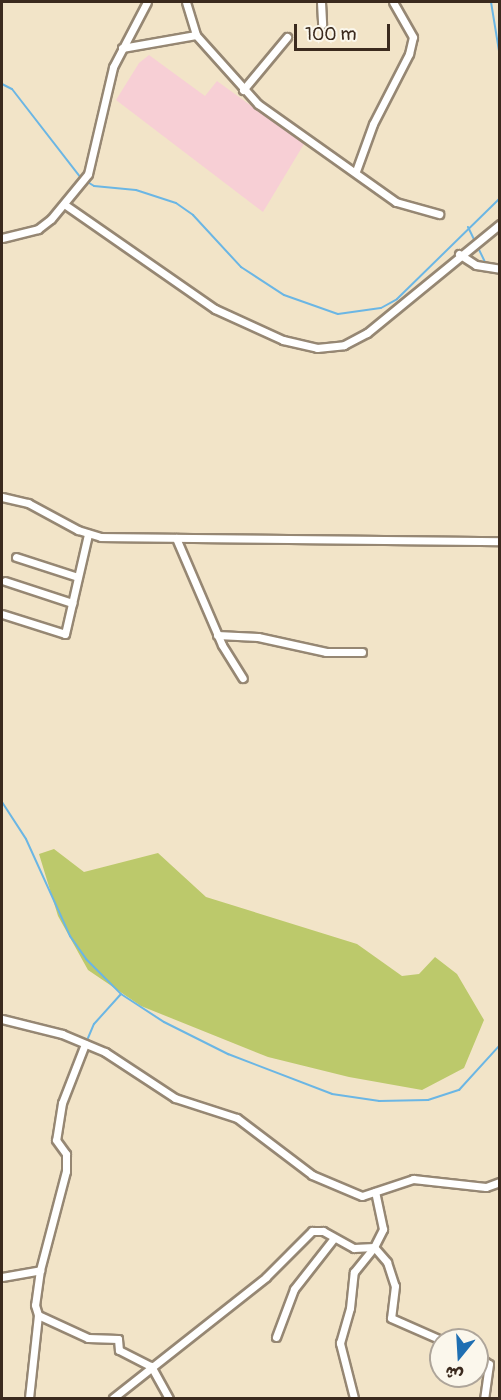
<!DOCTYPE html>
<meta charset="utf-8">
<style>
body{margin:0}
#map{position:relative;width:501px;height:1400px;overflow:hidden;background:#f2e4c8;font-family:Pangolin,"Playpen Sans Arabic",sans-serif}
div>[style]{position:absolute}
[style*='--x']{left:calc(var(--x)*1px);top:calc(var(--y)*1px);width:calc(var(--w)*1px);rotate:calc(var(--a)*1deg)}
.built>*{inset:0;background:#f7cfd5}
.green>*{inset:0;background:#bcc96b}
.stream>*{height:2px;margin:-1px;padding:0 1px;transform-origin:1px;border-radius:1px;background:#6bb6e4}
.roads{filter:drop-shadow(2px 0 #968773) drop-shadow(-2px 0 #968773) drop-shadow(0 2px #968773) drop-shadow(0 -2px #968773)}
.minor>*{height:7px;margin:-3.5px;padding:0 3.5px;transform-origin:3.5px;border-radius:3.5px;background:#fff}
span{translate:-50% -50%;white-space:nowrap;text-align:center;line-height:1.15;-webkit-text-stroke:4.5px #fbf7ec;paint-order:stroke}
.frame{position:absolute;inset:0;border:3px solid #3b2a1e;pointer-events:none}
.north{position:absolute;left:429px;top:1328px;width:60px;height:60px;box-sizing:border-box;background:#fbf7ec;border:2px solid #aea59a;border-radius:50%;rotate:198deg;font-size:16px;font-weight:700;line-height:24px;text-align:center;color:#3b2a1e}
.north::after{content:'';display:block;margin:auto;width:21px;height:27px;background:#1f6fb2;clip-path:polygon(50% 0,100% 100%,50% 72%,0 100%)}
.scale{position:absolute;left:294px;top:24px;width:96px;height:27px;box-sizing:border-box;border:3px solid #3b2a1e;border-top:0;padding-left:8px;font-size:18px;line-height:21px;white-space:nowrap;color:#3b2a1e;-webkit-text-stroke:4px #fbf7ec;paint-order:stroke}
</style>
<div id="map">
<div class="built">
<i style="clip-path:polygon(149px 55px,205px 96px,217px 81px,304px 144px,263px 212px,116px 100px,139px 63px)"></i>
</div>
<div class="green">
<i style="clip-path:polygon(54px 849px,84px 872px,158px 853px,206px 897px,357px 944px,402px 976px,419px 974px,435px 957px,457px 974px,484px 1020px,464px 1068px,422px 1090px,349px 1077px,268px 1057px,141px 1006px,88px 970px,58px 916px,39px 854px)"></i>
</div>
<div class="stream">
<i style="--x:491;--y:2;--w:56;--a:80.7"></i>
<i style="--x:2;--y:84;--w:11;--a:27"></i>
<i style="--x:12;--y:89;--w:113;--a:52.2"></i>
<i style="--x:86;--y:181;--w:9;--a:32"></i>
<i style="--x:94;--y:186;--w:42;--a:5.4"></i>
<i style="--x:136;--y:190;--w:42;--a:18"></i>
<i style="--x:176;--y:203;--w:21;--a:35"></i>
<i style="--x:193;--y:215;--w:71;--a:47.3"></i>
<i style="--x:241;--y:267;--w:51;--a:33.1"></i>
<i style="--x:284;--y:295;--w:57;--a:19.4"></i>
<i style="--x:338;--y:314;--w:43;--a:-7.9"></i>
<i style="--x:381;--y:308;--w:18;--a:-29"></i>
<i style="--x:397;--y:299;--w:144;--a:-44.4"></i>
<i style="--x:468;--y:227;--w:41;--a:64.1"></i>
<i style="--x:2;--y:802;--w:44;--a:57"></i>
<i style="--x:26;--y:839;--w:107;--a:65.6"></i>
<i style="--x:70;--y:936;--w:28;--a:55"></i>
<i style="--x:86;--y:959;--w:49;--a:45"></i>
<i style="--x:121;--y:994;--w:51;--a:33.1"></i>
<i style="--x:164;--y:1022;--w:72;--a:26.6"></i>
<i style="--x:228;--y:1054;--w:111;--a:21"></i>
<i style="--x:332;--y:1094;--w:48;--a:8.5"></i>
<i style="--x:379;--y:1101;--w:49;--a:-1.2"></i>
<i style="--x:428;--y:1100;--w:33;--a:-18"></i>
<i style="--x:459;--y:1090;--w:61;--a:-47.7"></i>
<i style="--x:88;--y:1038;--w:15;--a:-67"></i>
<i style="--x:94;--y:1024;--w:40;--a:-48"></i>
</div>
<div class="roads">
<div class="minor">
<i style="--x:186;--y:2;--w:34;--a:73"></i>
<i style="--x:196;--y:35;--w:93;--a:48.1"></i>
<i style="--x:258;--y:104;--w:169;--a:35.4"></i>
<i style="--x:396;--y:202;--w:45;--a:15.6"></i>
<i style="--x:321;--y:2;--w:22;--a:87"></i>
<i style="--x:122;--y:48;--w:75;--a:-10"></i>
<i style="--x:243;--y:90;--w:69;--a:-50.3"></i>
<i style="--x:356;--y:171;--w:50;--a:-70.1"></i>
<i style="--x:373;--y:124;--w:79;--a:-62.8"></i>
<i style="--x:409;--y:54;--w:17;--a:-77"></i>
<i style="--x:413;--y:37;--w:40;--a:-119.7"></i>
<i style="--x:64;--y:204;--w:184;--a:34.8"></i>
<i style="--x:215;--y:309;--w:75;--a:24.5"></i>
<i style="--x:283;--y:340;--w:35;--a:13"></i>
<i style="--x:317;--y:348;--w:27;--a:-6"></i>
<i style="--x:344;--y:345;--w:26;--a:-28"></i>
<i style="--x:367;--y:333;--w:172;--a:-39.3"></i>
<i style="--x:2;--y:238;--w:37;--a:-14"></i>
<i style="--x:38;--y:229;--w:16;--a:-38"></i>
<i style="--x:51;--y:219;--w:58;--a:-50.6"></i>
<i style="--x:88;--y:174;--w:110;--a:-76.8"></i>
<i style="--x:113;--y:67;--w:73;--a:-62.4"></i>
<i style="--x:459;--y:254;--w:20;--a:33"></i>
<i style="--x:476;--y:265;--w:24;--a:9"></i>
<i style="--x:2;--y:497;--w:27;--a:13"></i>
<i style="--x:28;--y:503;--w:57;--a:28.4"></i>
<i style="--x:78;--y:530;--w:24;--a:17"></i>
<i style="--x:101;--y:537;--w:399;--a:0.6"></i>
<i style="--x:176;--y:538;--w:116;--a:66.7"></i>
<i style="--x:222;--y:645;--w:39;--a:58"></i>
<i style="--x:16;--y:557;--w:65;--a:17.9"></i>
<i style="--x:5;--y:581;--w:71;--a:18.2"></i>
<i style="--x:2;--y:614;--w:66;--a:17.6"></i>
<i style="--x:65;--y:634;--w:103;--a:-77"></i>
<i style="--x:217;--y:635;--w:41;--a:2.8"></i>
<i style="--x:258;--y:637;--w:70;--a:12.4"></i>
<i style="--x:326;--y:652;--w:36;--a:0"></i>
<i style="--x:2;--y:1019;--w:62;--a:14"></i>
<i style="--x:62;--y:1034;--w:47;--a:22.7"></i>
<i style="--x:105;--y:1052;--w:84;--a:33.3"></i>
<i style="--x:175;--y:1098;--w:65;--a:17.9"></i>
<i style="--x:237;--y:1118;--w:94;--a:37.2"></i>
<i style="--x:312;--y:1175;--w:54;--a:22.8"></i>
<i style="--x:362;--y:1196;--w:54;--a:-18.4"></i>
<i style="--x:413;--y:1179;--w:73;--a:6.3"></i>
<i style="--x:486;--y:1187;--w:15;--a:-20"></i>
<i style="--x:85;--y:1044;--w:63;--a:111.3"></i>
<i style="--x:62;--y:1103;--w:37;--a:99"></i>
<i style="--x:56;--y:1140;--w:17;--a:54"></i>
<i style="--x:66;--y:1154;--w:17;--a:90"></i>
<i style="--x:66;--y:1171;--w:102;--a:104.7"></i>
<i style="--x:40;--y:1270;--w:35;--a:98"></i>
<i style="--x:35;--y:1305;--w:10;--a:73"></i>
<i style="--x:38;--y:1315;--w:55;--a:24.7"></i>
<i style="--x:88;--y:1338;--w:30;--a:2"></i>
<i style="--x:118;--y:1339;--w:11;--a:85"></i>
<i style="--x:119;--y:1350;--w:36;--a:27"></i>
<i style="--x:151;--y:1366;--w:37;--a:61"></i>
<i style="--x:2;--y:1277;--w:39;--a:-10"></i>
<i style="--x:276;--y:1337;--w:51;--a:-69.4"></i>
<i style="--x:294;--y:1289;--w:65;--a:-51.9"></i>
<i style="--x:477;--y:1356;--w:14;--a:34"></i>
<i style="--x:489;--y:1364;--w:34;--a:98"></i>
<i style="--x:29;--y:1398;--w:83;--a:-83.8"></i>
<i style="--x:113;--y:1398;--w:195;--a:-38.3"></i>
<i style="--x:266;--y:1277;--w:65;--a:-45"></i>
<i style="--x:312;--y:1231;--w:11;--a:0"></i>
<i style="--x:323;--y:1231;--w:35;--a:29"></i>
<i style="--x:354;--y:1248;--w:20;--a:-3"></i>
<i style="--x:374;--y:1247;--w:20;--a:49"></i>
<i style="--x:387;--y:1262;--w:25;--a:72"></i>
<i style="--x:395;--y:1286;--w:32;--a:97"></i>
<i style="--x:391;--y:1318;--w:55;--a:23.7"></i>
<i style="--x:354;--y:1398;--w:57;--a:-104.3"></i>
<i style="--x:340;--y:1343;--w:36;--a:-74"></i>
<i style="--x:350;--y:1308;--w:36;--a:-84"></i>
<i style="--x:354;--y:1272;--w:32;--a:-51"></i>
<i style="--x:374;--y:1247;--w:20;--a:-63"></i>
<i style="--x:383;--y:1229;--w:38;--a:-102"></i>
</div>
</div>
<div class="frame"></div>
<div class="north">ش</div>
<div class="scale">100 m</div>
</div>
